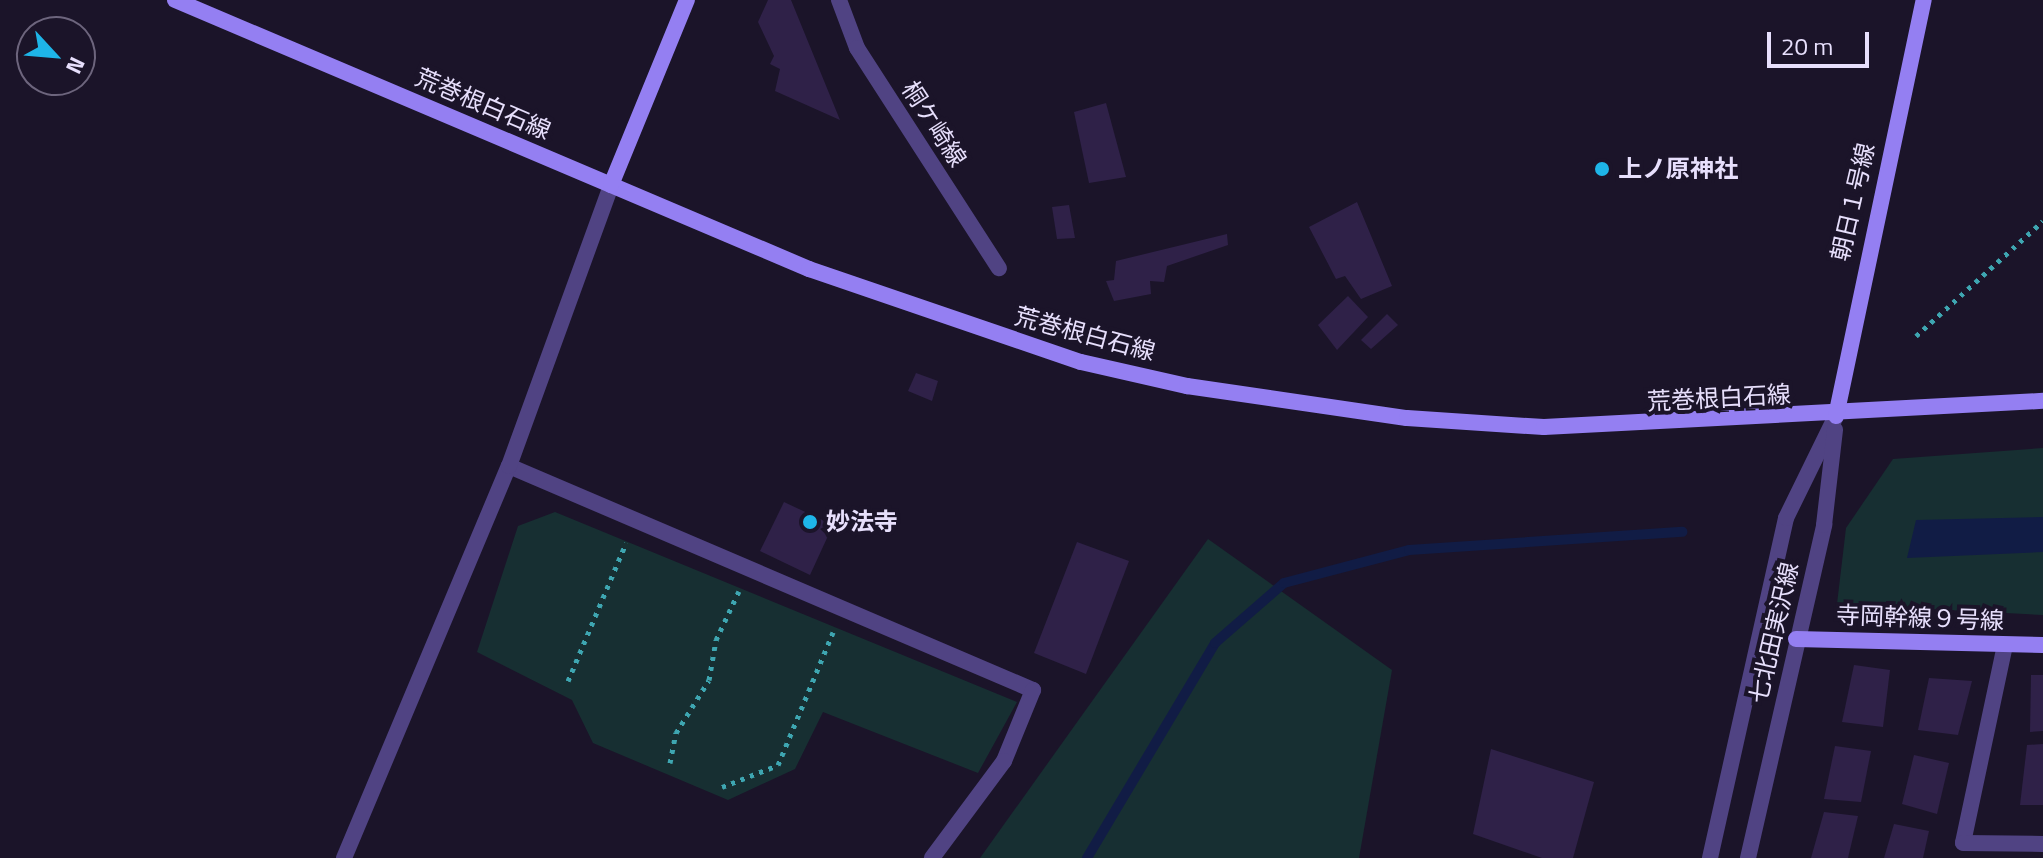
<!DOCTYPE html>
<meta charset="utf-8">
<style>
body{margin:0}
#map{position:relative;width:2043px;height:858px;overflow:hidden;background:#1b1429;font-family:"Titillium Web","Noto Sans JP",sans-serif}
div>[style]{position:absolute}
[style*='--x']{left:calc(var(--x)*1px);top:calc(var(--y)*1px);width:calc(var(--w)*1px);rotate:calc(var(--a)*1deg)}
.green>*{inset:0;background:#172f32}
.water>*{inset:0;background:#111c45}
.stream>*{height:10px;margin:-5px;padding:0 5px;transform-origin:5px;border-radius:5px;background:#111c45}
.building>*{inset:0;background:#2f2148}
.path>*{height:5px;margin-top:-2.5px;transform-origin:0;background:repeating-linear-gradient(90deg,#3ea6b1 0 4px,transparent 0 10px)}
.street>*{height:16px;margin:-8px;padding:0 8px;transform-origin:8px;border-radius:8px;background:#504383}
.secondary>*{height:16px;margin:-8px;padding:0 8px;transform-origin:8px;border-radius:8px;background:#947ff2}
.dots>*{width:22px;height:22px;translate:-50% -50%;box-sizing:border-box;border:4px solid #1b1429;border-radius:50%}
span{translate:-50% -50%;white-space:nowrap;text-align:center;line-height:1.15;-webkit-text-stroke:8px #1b1429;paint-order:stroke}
.street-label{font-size:24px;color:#e7dffc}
.poi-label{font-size:24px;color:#e7dffc;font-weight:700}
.left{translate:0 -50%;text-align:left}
.north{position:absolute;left:16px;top:16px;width:80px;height:80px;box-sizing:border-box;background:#1b1429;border:2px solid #6d657d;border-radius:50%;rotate:116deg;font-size:22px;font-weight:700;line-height:32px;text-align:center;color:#e7dffc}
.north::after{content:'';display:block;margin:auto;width:28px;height:36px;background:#1eb5e8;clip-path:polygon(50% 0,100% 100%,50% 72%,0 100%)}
.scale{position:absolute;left:1767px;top:32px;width:102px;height:36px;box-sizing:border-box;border:4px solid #e7dffc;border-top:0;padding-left:10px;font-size:24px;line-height:28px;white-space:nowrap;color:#e7dffc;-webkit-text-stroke:6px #1b1429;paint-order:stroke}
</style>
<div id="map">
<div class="green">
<i style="clip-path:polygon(2043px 448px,2043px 615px,1837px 604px,1846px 528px,1893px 459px)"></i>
<i style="clip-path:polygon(555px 512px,1017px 702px,978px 773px,823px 712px,795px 769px,728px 800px,593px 743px,572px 700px,477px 652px,518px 526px)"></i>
<i style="clip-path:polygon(1208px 539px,1392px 670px,1359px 858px,980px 858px)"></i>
</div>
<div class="water">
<i style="clip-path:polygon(2043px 517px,2043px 552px,1907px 558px,1916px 520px)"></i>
</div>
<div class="stream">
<i style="--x:1087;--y:858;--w:250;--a:-59.2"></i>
<i style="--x:1215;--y:643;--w:91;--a:-41"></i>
<i style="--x:1284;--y:583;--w:129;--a:-14.8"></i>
<i style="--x:1409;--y:550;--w:274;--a:-3.8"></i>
</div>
<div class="building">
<i style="clip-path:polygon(768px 0,791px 0,840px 120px,775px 91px,780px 69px,770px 64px,774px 56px,758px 22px)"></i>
<i style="clip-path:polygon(1106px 103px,1126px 177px,1089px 183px,1074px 112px)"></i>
<i style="clip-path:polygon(1357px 202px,1392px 286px,1361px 299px,1345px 276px,1336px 279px,1309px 227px)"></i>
<i style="clip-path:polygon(1069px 205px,1075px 238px,1057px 239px,1052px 207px)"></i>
<i style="clip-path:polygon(1227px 234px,1228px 245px,1167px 266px,1164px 282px,1150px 281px,1151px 294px,1114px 301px,1106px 281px,1114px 280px,1116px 261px)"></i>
<i style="clip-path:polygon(1348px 296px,1368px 317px,1337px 350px,1318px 325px)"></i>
<i style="clip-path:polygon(1387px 314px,1398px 325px,1371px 349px,1361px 340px)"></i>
<i style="clip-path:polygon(916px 373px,938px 381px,932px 401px,908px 391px)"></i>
<i style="clip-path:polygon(784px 502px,833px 525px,810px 575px,760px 551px)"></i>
<i style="clip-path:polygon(1077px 542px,1129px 561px,1086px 674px,1034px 653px)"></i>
<i style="clip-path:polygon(1854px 665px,1890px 670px,1883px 727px,1842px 722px)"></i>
<i style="clip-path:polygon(2031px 675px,2043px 675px,2043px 731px,2030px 732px)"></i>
<i style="clip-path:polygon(1929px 678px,1972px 681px,1958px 735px,1918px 730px)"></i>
<i style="clip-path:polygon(2043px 744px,2043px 805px,2020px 805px,2027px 745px)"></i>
<i style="clip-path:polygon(1835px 746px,1871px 751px,1861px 802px,1824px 799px)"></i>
<i style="clip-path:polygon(1491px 749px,1594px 782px,1573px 858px,1542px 858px,1473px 834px)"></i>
<i style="clip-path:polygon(1914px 755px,1949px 763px,1937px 814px,1902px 804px)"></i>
<i style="clip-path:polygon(1824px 812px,1858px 816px,1848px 858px,1811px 858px)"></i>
<i style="clip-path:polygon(1894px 824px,1929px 831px,1923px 858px,1884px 858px)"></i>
</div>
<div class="path">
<i style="--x:1916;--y:336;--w:171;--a:-42.2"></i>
<i style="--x:568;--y:681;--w:150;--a:-67.2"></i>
<i style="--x:670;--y:763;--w:31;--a:-79"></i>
<i style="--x:676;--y:733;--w:62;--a:-58.1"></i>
<i style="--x:709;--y:680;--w:41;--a:-80.1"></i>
<i style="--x:716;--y:640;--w:54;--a:-64.9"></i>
<i style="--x:722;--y:787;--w:60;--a:-21.4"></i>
<i style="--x:778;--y:765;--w:144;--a:-67.5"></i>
</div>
<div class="street">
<i style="--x:839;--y:0;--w:51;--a:69.4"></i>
<i style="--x:857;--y:48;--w:262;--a:57.2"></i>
<i style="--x:509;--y:466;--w:570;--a:23.15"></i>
<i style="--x:1033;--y:690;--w:77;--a:112.2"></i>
<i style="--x:1004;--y:761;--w:121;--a:126.6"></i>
<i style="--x:2005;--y:645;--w:202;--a:102"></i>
<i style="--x:1963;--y:843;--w:80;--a:0.7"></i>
<i style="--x:344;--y:858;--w:425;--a:-67.2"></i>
<i style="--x:509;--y:466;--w:299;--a:-70"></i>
<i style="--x:1710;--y:858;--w:348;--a:-77.4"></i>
<i style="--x:1786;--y:518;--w:114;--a:-63.9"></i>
<i style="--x:1748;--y:858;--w:342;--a:-77.1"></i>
<i style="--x:1824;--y:525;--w:96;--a:-83.4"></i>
</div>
<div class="secondary">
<i style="--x:175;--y:0;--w:689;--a:22.99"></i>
<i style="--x:809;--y:269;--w:287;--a:18.9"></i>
<i style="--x:1081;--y:362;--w:109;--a:12.8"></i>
<i style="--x:1187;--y:386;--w:222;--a:8.3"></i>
<i style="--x:1407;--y:418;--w:137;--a:3.8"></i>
<i style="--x:1544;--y:427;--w:500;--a:-3"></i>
<i style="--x:611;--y:185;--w:200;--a:-67.7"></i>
<i style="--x:1836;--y:416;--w:425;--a:-78.1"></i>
<i style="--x:1796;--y:639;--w:247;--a:1.4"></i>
</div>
<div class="dots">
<i style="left:1602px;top:169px;background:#1eb5e8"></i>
<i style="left:810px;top:522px;background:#1eb5e8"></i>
</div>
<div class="street-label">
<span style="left:483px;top:104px;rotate:23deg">荒巻根白石線</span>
<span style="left:934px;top:124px;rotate:57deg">桐ケ崎線</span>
<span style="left:1853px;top:202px;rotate:-77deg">朝日１号線</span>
<span style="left:1085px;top:334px;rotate:15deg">荒巻根白石線</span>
<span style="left:1719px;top:398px;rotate:-3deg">荒巻根白石線</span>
<span style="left:1920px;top:618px;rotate:2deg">寺岡幹線９号線</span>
<span style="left:1774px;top:633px;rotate:-77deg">七北田実沢線</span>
</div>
<div class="poi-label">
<span class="left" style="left:1618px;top:169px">上ノ原神社</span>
<span class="left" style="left:826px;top:522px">妙法寺</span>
</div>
<div class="north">N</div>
<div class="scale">20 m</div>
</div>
